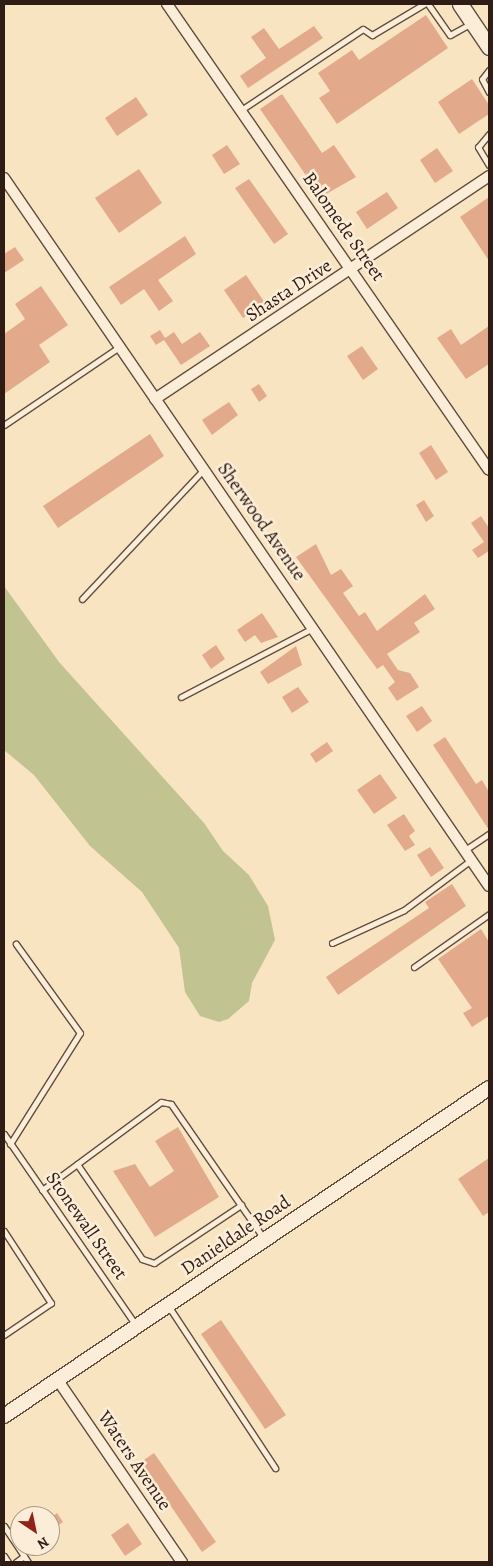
<!DOCTYPE html>
<style>
body{margin:0}
#map{position:relative;width:493px;height:1566px;overflow:hidden;background:#f9e4c2;font-family:Alegreya,serif}
div>[style]{position:absolute}
[style*='--x']{left:calc(var(--x)*1px);top:calc(var(--y)*1px);width:calc(var(--w)*1px);rotate:calc(var(--a)*1deg)}
.green>*{inset:0;background:#c1c390}
.building>*{inset:0;background:#e2aa8a}
.roads{filter:drop-shadow(1px 0 #624e40) drop-shadow(-1px 0 #624e40) drop-shadow(0 1px #624e40) drop-shadow(0 -1px #624e40)}
.service>*{height:5px;margin:-2.5px;padding:0 2.5px;transform-origin:2.5px;border-radius:2.5px;background:#fbedd7}
.minor>*{height:10px;margin:-5px;padding:0 5px;transform-origin:5px;border-radius:5px;background:#fbedd7}
.tertiary>*{height:14px;margin:-7px;padding:0 7px;transform-origin:7px;border-radius:7px;background:#fbedd7}
.secondary>*{height:15px;margin:-7.5px;padding:0 7.5px;transform-origin:7.5px;border-radius:7.5px;background:#fbedd7}
span{translate:-50% -50%;white-space:nowrap;text-align:center;line-height:1.15;-webkit-text-stroke:5px #fbedd7;paint-order:stroke}
.street-label{font-size:19px;color:#2f1c15}
.frame{position:absolute;inset:0;border:5px solid #2f1c15;pointer-events:none}
.north{position:absolute;left:10px;top:1506px;width:50px;height:50px;box-sizing:border-box;background:#fbedd7;border:1px solid #a99989;border-radius:50%;rotate:146deg;font-size:14px;font-weight:700;line-height:20px;text-align:center;color:#2f1c15}
.north::after{content:'';display:block;margin:auto;width:18px;height:22px;background:#8f2418;clip-path:polygon(50% 0,100% 100%,50% 72%,0 100%)}
</style>
<div id="map">
<div class="green">
<i style="clip-path:polygon(4px 586px,59px 662px,204px 823px,223px 851px,249px 875px,268px 906px,275px 940px,252px 983px,249px 1001px,228px 1019px,219px 1022px,200px 1016px,185px 992px,179px 948px,142px 892px,90px 846px,34px 775px,4px 750px)"></i>
</div>
<div class="building">
<i style="clip-path:polygon(426px 15px,448px 48px,337px 124px,319px 98px,330px 91px,318px 73px,352px 50px,359px 60px)"></i>
<i style="clip-path:polygon(314px 26px,323px 38px,248px 88px,240px 76px,266px 58px,251px 37px,264px 28px,279px 49px)"></i>
<i style="clip-path:polygon(472px 79px,489px 105px,489px 114px,459px 134px,438px 102px)"></i>
<i style="clip-path:polygon(282px 94px,322px 153px,334px 145px,356px 177px,321px 197px,260px 109px)"></i>
<i style="clip-path:polygon(136px 97px,148px 115px,117px 136px,105px 118px)"></i>
<i style="clip-path:polygon(227px 145px,240px 164px,224px 174px,212px 155px)"></i>
<i style="clip-path:polygon(437px 148px,453px 171px,435px 183px,420px 160px)"></i>
<i style="clip-path:polygon(139px 169px,162px 203px,119px 233px,95px 198px)"></i>
<i style="clip-path:polygon(249px 179px,288px 234px,274px 244px,235px 188px)"></i>
<i style="clip-path:polygon(387px 192px,398px 208px,367px 229px,356px 212px)"></i>
<i style="clip-path:polygon(489px 197px,489px 261px,460px 217px)"></i>
<i style="clip-path:polygon(185px 236px,196px 254px,158px 280px,173px 301px,159px 311px,144px 289px,121px 305px,109px 287px)"></i>
<i style="clip-path:polygon(15px 247px,24px 260px,4px 273px,4px 254px)"></i>
<i style="clip-path:polygon(246px 275px,265px 303px,243px 318px,224px 290px)"></i>
<i style="clip-path:polygon(41px 286px,68px 325px,39px 345px,50px 362px,4px 394px,4px 334px,25px 319px,15px 304px)"></i>
<i style="clip-path:polygon(489px 326px,489px 364px,466px 379px,437px 338px,451px 329px,461px 345px)"></i>
<i style="clip-path:polygon(160px 330px,165px 338px,174px 332px,182px 344px,200px 332px,210px 346px,181px 365px,164px 340px,156px 345px,150px 336px)"></i>
<i style="clip-path:polygon(362px 346px,378px 369px,363px 380px,347px 356px)"></i>
<i style="clip-path:polygon(259px 384px,267px 396px,259px 402px,251px 389px)"></i>
<i style="clip-path:polygon(229px 402px,238px 415px,212px 435px,202px 420px)"></i>
<i style="clip-path:polygon(150px 434px,164px 456px,58px 528px,43px 506px)"></i>
<i style="clip-path:polygon(431px 445px,448px 472px,436px 480px,419px 453px)"></i>
<i style="clip-path:polygon(424px 500px,434px 516px,426px 522px,416px 505px)"></i>
<i style="clip-path:polygon(481px 516px,489px 528px,489px 551px,478px 558px,472px 550px,484px 542px,471px 523px)"></i>
<i style="clip-path:polygon(316px 544px,331px 575px,341px 569px,353px 586px,343px 593px,359px 616px,365px 612px,377px 631px,425px 594px,435px 609px,414px 623px,420px 632px,387px 654px,398px 670px,410px 673px,419px 687px,397px 701px,388px 688px,395px 682px,383px 665px,377px 669px,296px 557px)"></i>
<i style="clip-path:polygon(262px 613px,278px 637px,261px 643px,255px 635px,245px 642px,237px 630px)"></i>
<i style="clip-path:polygon(216px 645px,225px 659px,211px 669px,202px 655px)"></i>
<i style="clip-path:polygon(296px 646px,302px 665px,268px 684px,260px 672px)"></i>
<i style="clip-path:polygon(298px 687px,309px 702px,292px 713px,282px 697px)"></i>
<i style="clip-path:polygon(422px 706px,432px 721px,417px 732px,406px 716px)"></i>
<i style="clip-path:polygon(445px 737px,476px 784px,482px 780px,489px 792px,489px 830px,433px 745px)"></i>
<i style="clip-path:polygon(327px 742px,333px 751px,316px 763px,310px 754px)"></i>
<i style="clip-path:polygon(380px 774px,397px 798px,374px 814px,357px 790px)"></i>
<i style="clip-path:polygon(404px 814px,415px 831px,409px 836px,415px 845px,405px 851px,387px 825px)"></i>
<i style="clip-path:polygon(430px 847px,444px 868px,431px 877px,417px 855px)"></i>
<i style="clip-path:polygon(452px 884px,466px 906px,338px 995px,326px 977px,429px 908px,425px 902px)"></i>
<i style="clip-path:polygon(481px 929px,489px 942px,489px 1016px,472px 1027px,463px 1013px,472px 1008px,438px 959px)"></i>
<i style="clip-path:polygon(178px 1127px,219px 1197px,155px 1237px,113px 1171px,135px 1164px,150px 1187px,174px 1171px,155px 1141px)"></i>
<i style="clip-path:polygon(489px 1158px,489px 1212px,483px 1216px,458px 1179px)"></i>
<i style="clip-path:polygon(221px 1320px,286px 1415px,265px 1429px,201px 1334px)"></i>
<i style="clip-path:polygon(154px 1453px,216px 1542px,202px 1552px,141px 1462px)"></i>
<i style="clip-path:polygon(57px 1513px,63px 1522px,50px 1531px,50px 1518px)"></i>
<i style="clip-path:polygon(128px 1523px,142px 1544px,125px 1556px,111px 1535px)"></i>
</div>
<div class="roads">
<div class="service">
<i style="--x:428;--y:4;--w:38;--a:55"></i>
<i style="--x:450;--y:35;--w:23;--a:-29"></i>
<i style="--x:489;--y:70;--w:11;--a:128"></i>
<i style="--x:482;--y:79;--w:15;--a:62"></i>
<i style="--x:241;--y:110;--w:146;--a:-33.6"></i>
<i style="--x:363;--y:29;--w:11;--a:34"></i>
<i style="--x:372;--y:35;--w:61;--a:-30.8"></i>
<i style="--x:489;--y:134;--w:17;--a:130"></i>
<i style="--x:478;--y:147;--w:21;--a:59"></i>
<i style="--x:4;--y:425;--w:139;--a:-34.1"></i>
<i style="--x:82;--y:599;--w:177;--a:-46.8"></i>
<i style="--x:181;--y:697;--w:149;--a:-27.6"></i>
<i style="--x:465;--y:850;--w:29;--a:-34"></i>
<i style="--x:332;--y:943;--w:79;--a:-24.6"></i>
<i style="--x:404;--y:910;--w:84;--a:-36.7"></i>
<i style="--x:414;--y:967;--w:92;--a:-35.2"></i>
<i style="--x:4;--y:1134;--w:232;--a:55.4"></i>
<i style="--x:10;--y:1144;--w:131;--a:-57.8"></i>
<i style="--x:80;--y:1033;--w:110;--a:-125.7"></i>
<i style="--x:77;--y:1164;--w:115;--a:55.6"></i>
<i style="--x:142;--y:1259;--w:13;--a:18"></i>
<i style="--x:154;--y:1263;--w:105;--a:-33.7"></i>
<i style="--x:42;--y:1190;--w:148;--a:-36.5"></i>
<i style="--x:161;--y:1102;--w:10;--a:11"></i>
<i style="--x:171;--y:1104;--w:164;--a:55.4"></i>
<i style="--x:4;--y:1231;--w:86;--a:56.9"></i>
<i style="--x:51;--y:1303;--w:57;--a:145.8"></i>
<i style="--x:169;--y:1307;--w:193;--a:56.6"></i>
<i style="--x:4;--y:1526;--w:43;--a:56.3"></i>
<i style="--x:4;--y:1556;--w:7;--a:56"></i>
<i style="--x:16;--y:1562;--w:10;--a:-37"></i>
</div>
<div class="minor">
<i style="--x:167;--y:4;--w:566;--a:55.36"></i>
<i style="--x:4;--y:178;--w:858;--a:55.59"></i>
<i style="--x:155;--y:399;--w:402;--a:-33.7"></i>
<i style="--x:57;--y:1379;--w:222;--a:55.7"></i>
</div>
<div class="tertiary">
<i style="--x:4;--y:1416;--w:585;--a:-34.07"></i>
</div>
<div class="secondary">
<i style="--x:460;--y:4;--w:52;--a:56"></i>
</div>
</div>
<div class="street-label">
<span style="left:343px;top:227px;rotate:55deg">Balomede Street</span>
<span style="left:289px;top:291px;rotate:-33deg">Shasta Drive</span>
<span style="left:261px;top:522px;rotate:55deg">Sherwood Avenue</span>
<span style="left:86px;top:1226px;rotate:55deg">Stonewall Street</span>
<span style="left:236px;top:1236px;rotate:-34deg">Danieldale Road</span>
<span style="left:134px;top:1461px;rotate:56deg">Waters Avenue</span>
</div>
<div class="frame"></div>
<div class="north">N</div>
</div>
